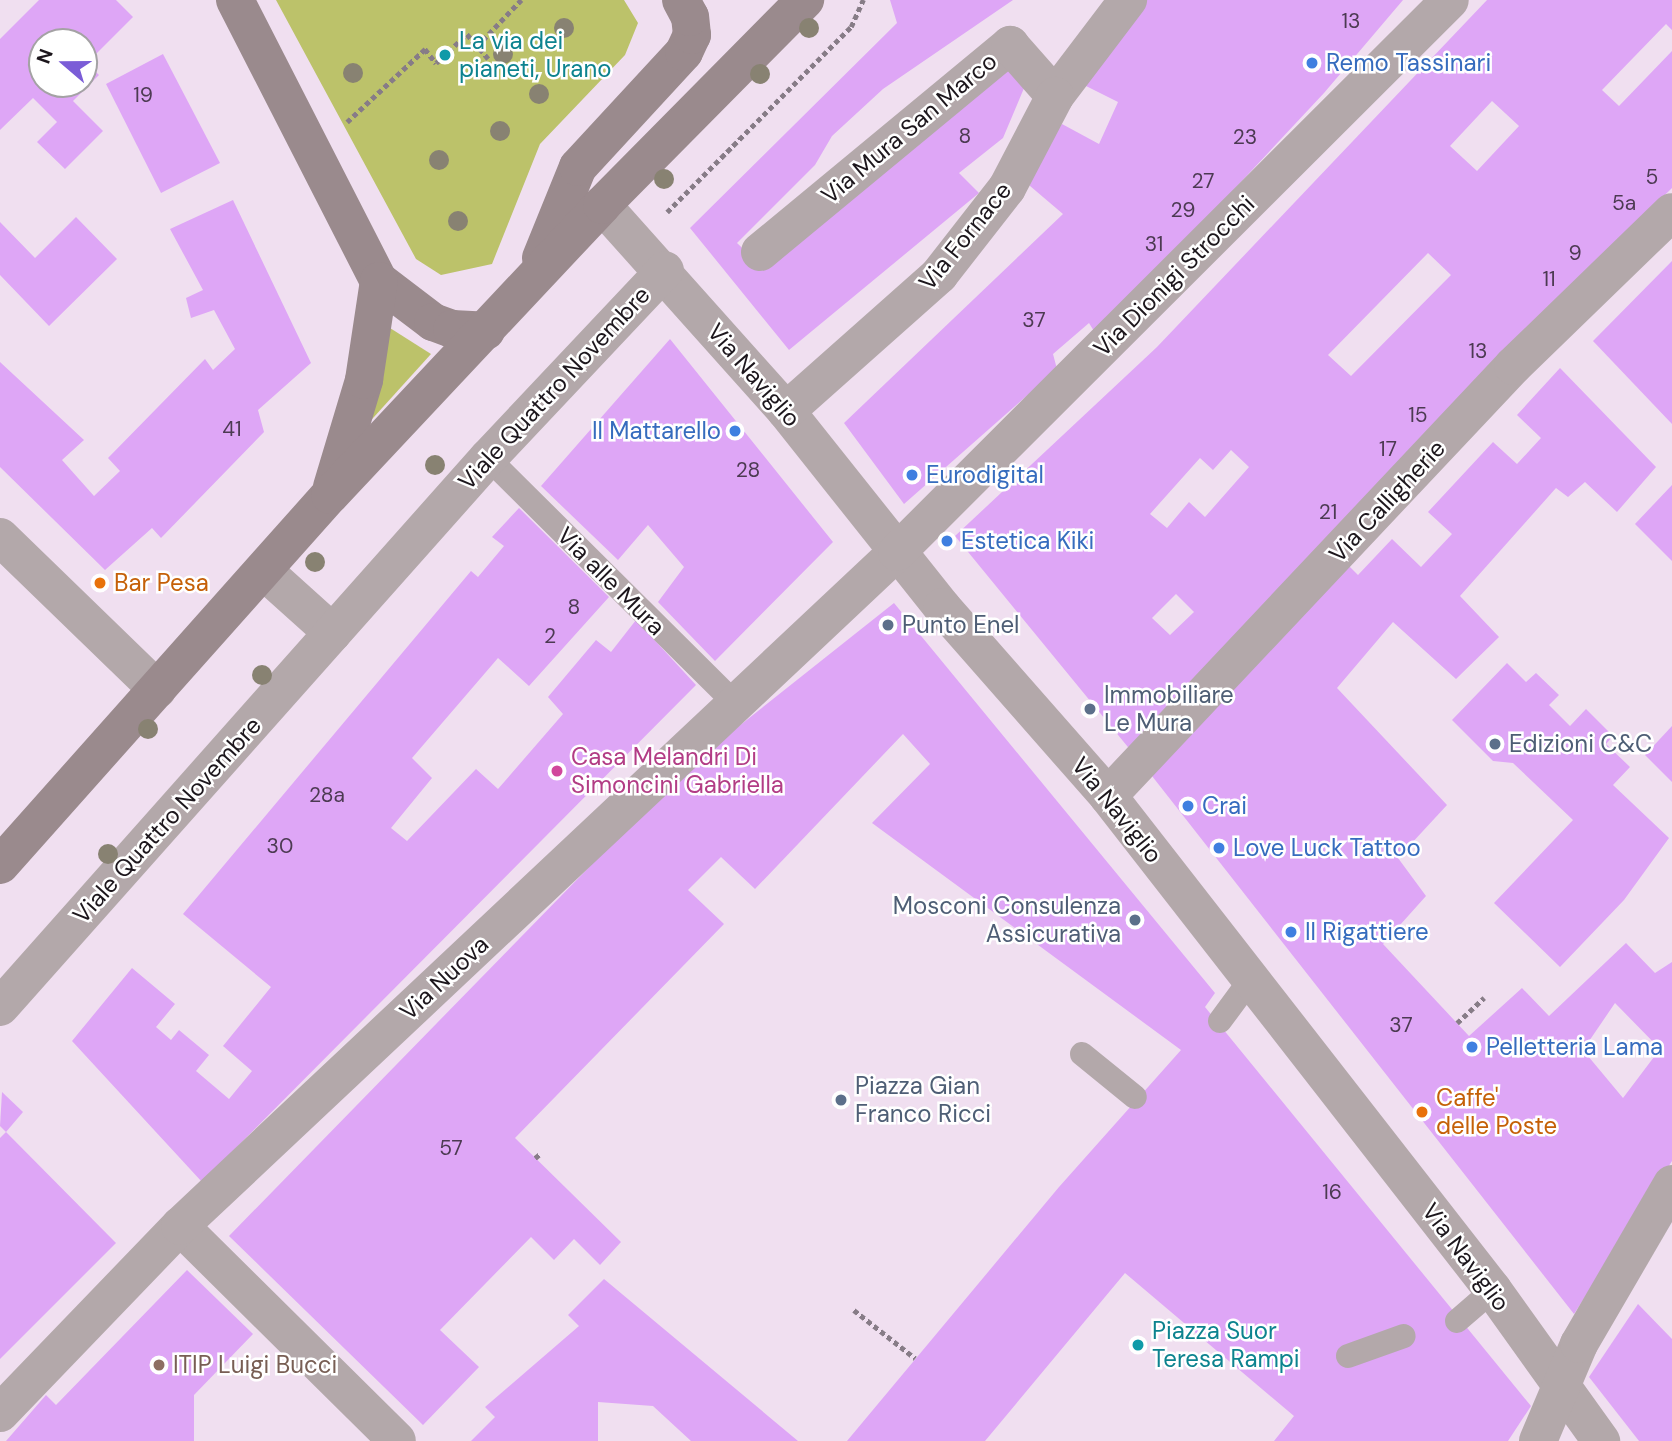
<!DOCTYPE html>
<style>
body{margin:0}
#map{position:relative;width:1672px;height:1441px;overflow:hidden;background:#f0dff0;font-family:"DM Sans",sans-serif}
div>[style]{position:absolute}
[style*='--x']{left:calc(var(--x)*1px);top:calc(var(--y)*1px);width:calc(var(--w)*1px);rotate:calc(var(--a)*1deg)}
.green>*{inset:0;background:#bcc26a}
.building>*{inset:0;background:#dea6f6}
.path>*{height:4.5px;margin-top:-2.25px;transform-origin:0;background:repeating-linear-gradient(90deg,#877c87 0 5px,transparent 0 8.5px)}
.lane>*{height:24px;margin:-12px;padding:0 12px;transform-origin:12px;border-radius:12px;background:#b3a8aa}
.street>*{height:38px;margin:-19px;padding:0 19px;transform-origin:19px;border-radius:19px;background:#b3a8aa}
.secondary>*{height:38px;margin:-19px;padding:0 19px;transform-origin:19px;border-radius:19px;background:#9a8a8d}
.trees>*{width:20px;height:20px;margin:-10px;border-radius:50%;background:#888272}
.dots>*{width:19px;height:19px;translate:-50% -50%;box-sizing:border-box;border:4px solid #fff;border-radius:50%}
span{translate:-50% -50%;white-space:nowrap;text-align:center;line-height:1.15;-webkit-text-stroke:5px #fff;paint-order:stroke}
.number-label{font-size:21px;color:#4c3a52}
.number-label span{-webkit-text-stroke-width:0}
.culture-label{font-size:24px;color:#0d838f}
.left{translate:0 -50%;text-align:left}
.shop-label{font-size:24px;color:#366cbe}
.right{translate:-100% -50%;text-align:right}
.street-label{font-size:24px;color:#1c161c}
.food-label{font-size:24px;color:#c56008}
.service-label{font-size:24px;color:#4e5e75}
.hotel-label{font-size:24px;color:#b23c85}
.education-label{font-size:24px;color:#785e54}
.north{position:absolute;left:28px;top:28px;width:70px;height:70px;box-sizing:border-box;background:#fff;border:2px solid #a4a2a4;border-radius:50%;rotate:290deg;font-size:19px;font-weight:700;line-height:28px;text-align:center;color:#1c161c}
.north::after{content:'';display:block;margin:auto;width:24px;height:32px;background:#7b5dd7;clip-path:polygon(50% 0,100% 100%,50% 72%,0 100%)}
</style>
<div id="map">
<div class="green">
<i style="clip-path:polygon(276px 0,624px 0,638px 23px,625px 55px,540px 144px,492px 264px,441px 275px,416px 259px)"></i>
<i style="clip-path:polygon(390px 328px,431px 354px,364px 428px)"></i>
</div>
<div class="building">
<i style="clip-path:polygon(evenodd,39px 0,116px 0,133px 17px,87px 63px,99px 75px,73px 101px,103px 131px,65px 169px,37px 142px,57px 122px,33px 98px,0 130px,0 39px,39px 0,42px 42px,84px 42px,84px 84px,42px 84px,42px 42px)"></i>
<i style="clip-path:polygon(890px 0,1013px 0,883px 89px,832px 136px,815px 165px,737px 243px,758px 263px,1009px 58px,1027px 81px,1003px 138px,959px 173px,979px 193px,789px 350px,690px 228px,897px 23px)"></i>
<i style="clip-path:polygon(1143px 0,1403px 0,1324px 93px,1097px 336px,1089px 323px,1053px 354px,1057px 369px,904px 504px,844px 423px,1063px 214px,1023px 180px,1062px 124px,1099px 144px,1118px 102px,1084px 85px)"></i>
<i style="clip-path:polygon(evenodd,1487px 0,1672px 0,1672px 30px,1666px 24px,1602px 90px,1619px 106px,1672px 51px,1672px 188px,1501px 356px,1132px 752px,955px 536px,1157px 347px,1487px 0,1492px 101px,1519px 126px,1477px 171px,1450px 146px,1492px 101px,1487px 0,1428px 253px,1451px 275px,1351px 376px,1328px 355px,1428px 253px,1487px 0,1231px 450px,1249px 467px,1205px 517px,1189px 502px,1167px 528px,1150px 514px,1200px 458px,1213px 470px,1231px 450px,1487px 0,1176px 594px,1194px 612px,1170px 635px,1152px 618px,1176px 594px)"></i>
<i style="clip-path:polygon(163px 54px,220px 163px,161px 193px,106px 84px)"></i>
<i style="clip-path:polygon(233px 200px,311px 363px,258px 410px,264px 432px,161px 538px,152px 528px,105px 570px,0 467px,0 362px,84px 440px,62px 460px,94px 496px,120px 471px,108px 458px,205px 359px,213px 370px,235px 349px,214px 310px,191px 318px,186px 298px,203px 290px,170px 229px)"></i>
<i style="clip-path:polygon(76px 217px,117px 259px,49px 326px,0 275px,0 222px,35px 258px)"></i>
<i style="clip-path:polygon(1672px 261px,1672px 424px,1593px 341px)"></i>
<i style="clip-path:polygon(670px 339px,833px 542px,715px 661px,658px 602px,684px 567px,648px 525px,618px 560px,541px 486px)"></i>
<i style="clip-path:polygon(evenodd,1560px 368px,1656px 467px,1617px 512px,1585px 482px,1568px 497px,1556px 488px,1460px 596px,1499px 637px,1456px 679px,1393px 622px,1337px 688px,1447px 805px,1398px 858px,1426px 896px,1383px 944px,1469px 1036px,1522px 988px,1549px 1016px,1626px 943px,1655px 973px,1672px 962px,1672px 1161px,1574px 1314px,1152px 776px,1349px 566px,1358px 575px,1392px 539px,1421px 567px,1452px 534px,1428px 512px,1493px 442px,1517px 464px,1541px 438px,1517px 415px,1560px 368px,1615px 1003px,1660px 1049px,1623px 1098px,1583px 1050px,1615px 1003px)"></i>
<i style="clip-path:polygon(1672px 485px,1672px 561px,1635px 524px)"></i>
<i style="clip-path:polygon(519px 508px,609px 597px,529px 686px,498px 658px,412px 758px,432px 778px,391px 828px,407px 841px,476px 769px,498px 789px,563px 714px,548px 697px,596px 640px,611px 652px,636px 620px,696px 685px,202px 1182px,72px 1041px,132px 968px,175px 1004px,156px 1027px,171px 1040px,179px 1030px,209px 1055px,196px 1071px,229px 1099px,252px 1071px,223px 1046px,271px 987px,183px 914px,471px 571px,478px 577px,504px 546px,492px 537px)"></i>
<i style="clip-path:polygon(894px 603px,1215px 993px,1205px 1007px,1531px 1406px,1508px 1441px,1274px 1441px,1294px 1416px,1125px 1273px,985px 1441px,847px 1441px,1059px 1187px,1181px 1050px,872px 823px,930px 764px,903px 734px,755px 889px,721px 857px,688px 890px,724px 924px,515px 1138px,621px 1242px,600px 1265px,574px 1239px,554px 1260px,531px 1237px,440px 1330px,479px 1367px,423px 1425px,229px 1236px,685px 769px)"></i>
<i style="clip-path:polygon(1507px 663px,1526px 682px,1536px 673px,1559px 695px,1549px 705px,1570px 726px,1586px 709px,1613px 736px,1606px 744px,1630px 767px,1613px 785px,1669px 838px,1624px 900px,1560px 967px,1494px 903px,1573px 820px,1513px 763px,1493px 761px,1452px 720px)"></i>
<i style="clip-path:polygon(1672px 726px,1672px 782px,1645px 755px)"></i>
<i style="clip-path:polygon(2px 1092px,23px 1112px,6px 1132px,0 1126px)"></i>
<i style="clip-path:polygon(6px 1132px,116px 1243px,0 1359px,0 1138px)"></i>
<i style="clip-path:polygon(187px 1270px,253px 1334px,194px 1395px,194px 1441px,6px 1441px,46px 1395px,56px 1405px)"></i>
<i style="clip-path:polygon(604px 1279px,798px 1441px,691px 1441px,653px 1406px,598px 1402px,598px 1441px,471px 1441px,495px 1417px,485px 1407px,579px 1326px,568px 1315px)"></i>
<i style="clip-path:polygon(1638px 1304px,1672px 1339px,1672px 1441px,1639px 1441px,1589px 1377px)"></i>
</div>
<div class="path">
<i style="--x:488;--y:59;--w:17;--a:-130"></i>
<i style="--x:477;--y:46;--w:64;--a:-46.3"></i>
<i style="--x:347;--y:122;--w:107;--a:-43.1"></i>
<i style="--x:425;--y:49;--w:18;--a:52"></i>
<i style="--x:436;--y:63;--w:42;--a:-43.1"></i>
<i style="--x:467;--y:34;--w:16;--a:50"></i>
<i style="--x:667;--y:212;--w:261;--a:-45.2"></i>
<i style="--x:851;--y:27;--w:30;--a:-66"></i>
<i style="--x:1457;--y:1023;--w:37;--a:-43"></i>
<i style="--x:535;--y:1158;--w:6;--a:-39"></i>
<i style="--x:854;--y:1310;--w:78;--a:38.2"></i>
</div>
<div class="lane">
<i style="--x:488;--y:458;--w:348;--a:44.8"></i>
<i style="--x:1220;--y:1021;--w:52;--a:-53.6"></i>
<i style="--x:1082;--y:1054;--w:68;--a:39.1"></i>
<i style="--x:1457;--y:1321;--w:48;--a:-40.7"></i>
<i style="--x:1348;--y:1356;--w:59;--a:-19.7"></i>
</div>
<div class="street">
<i style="--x:602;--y:205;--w:276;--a:48.2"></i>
<i style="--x:786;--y:411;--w:251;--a:51.5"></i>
<i style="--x:942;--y:607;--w:252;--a:48.7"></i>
<i style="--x:1108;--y:796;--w:626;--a:52.07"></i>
<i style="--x:1493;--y:1290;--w:186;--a:54.4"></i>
<i style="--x:760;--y:252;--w:325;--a:-39.6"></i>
<i style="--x:1010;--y:45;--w:68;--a:48.6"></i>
<i style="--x:1055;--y:96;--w:121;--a:-52.8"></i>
<i style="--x:786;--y:411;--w:205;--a:-41.6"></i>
<i style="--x:939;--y:275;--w:110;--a:-52"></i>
<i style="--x:1007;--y:188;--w:104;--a:-62.4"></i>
<i style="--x:0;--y:537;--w:219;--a:44.1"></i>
<i style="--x:265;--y:572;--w:91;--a:41.9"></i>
<i style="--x:1108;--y:796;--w:591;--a:-46.71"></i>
<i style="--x:1513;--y:366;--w:221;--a:-44.1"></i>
<i style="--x:0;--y:1007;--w:735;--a:-48.37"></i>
<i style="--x:488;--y:458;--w:258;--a:-46.7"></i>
<i style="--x:180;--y:1226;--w:305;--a:44.7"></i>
<i style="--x:0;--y:1413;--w:260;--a:-46.1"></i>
<i style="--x:180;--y:1226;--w:984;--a:-43.23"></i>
<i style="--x:897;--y:552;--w:781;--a:-44.95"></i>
<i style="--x:1538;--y:1441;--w:105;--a:-67.1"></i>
<i style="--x:1579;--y:1344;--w:185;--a:-59.8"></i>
</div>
<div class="secondary">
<i style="--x:235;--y:0;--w:316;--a:62.9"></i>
<i style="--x:379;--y:281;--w:68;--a:37.2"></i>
<i style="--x:433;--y:322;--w:20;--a:20"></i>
<i style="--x:452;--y:329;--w:34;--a:3"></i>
<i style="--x:541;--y:258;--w:98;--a:-67.9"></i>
<i style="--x:578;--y:167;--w:156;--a:-47.3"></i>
<i style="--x:684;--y:52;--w:19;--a:-65"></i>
<i style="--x:692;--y:35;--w:18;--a:-96"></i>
<i style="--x:690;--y:17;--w:19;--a:-118"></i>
<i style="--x:332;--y:487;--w:112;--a:-73.3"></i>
<i style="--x:364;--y:380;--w:100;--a:-81.4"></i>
<i style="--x:0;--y:865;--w:496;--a:-48.3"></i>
<i style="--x:330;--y:495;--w:398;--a:-46.8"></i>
<i style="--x:602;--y:205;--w:289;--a:-45.3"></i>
</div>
<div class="trees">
<i style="left:564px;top:28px"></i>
<i style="left:809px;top:28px"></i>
<i style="left:503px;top:54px"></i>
<i style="left:353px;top:73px"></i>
<i style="left:760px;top:74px"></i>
<i style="left:539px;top:94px"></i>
<i style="left:500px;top:131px"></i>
<i style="left:439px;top:160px"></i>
<i style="left:664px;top:179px"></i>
<i style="left:458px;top:221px"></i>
<i style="left:435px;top:465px"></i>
<i style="left:315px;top:562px"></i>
<i style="left:262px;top:675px"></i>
<i style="left:148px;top:729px"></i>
<i style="left:108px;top:854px"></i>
</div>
<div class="dots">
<i style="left:445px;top:55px;background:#0f9aa8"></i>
<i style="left:1312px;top:63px;background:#3f7fe0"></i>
<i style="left:735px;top:431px;background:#3f7fe0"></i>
<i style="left:912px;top:475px;background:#3f7fe0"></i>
<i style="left:947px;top:541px;background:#3f7fe0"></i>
<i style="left:100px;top:583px;background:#e8710a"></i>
<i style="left:888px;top:625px;background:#5c6f8a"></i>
<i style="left:1090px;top:709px;background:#5c6f8a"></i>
<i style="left:1495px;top:744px;background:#5c6f8a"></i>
<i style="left:557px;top:771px;background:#d1479c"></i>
<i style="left:1188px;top:806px;background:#3f7fe0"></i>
<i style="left:1219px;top:848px;background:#3f7fe0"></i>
<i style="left:1135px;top:920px;background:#5c6f8a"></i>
<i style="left:1291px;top:932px;background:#3f7fe0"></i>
<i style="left:1472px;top:1047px;background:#3f7fe0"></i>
<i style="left:841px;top:1100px;background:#5c6f8a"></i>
<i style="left:1422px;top:1112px;background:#e8710a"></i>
<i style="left:1138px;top:1345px;background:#0f9aa8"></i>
<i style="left:159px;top:1365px;background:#8d6e63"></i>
</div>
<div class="number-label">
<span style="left:1351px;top:21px">13</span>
<span style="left:143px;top:95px">19</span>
<span style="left:965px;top:136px">8</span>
<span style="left:1245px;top:137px">23</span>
<span style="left:1652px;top:177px">5</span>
<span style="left:1203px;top:181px">27</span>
<span style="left:1624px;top:203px">5a</span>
<span style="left:1183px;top:210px">29</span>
<span style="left:1154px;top:244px">31</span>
<span style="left:1575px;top:253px">9</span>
<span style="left:1549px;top:279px">11</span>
<span style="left:1034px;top:320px">37</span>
<span style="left:1478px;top:351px">13</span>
<span style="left:1418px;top:415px">15</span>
<span style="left:232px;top:429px">41</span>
<span style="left:1388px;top:449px">17</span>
<span style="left:748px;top:470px">28</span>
<span style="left:1328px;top:512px">21</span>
<span style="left:574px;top:607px">8</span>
<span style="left:550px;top:636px">2</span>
<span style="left:327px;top:795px">28a</span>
<span style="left:280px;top:846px">30</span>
<span style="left:1401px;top:1025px">37</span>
<span style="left:451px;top:1148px">57</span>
<span style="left:1332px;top:1192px">16</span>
</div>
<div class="culture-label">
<span class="left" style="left:459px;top:55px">La via dei<br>pianeti, Urano</span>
<span class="left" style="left:1152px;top:1345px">Piazza Suor<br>Teresa Rampi</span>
</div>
<div class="shop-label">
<span class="left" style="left:1326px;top:63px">Remo Tassinari</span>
<span class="right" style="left:721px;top:431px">Il Mattarello</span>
<span class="left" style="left:926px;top:475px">Eurodigital</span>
<span class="left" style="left:961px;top:541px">Estetica Kiki</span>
<span class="left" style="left:1202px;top:806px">Crai</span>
<span class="left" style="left:1233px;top:848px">Love Luck Tattoo</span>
<span class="left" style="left:1305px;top:932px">Il Rigattiere</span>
<span class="left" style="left:1486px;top:1047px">Pelletteria Lama</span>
</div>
<div class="street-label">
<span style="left:909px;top:128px;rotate:-40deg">Via Mura San Marco</span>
<span style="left:965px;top:236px;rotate:-51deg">Via Fornace</span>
<span style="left:1174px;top:276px;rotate:-45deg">Via Dionigi Strocchi</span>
<span style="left:754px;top:375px;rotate:49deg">Via Naviglio</span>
<span style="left:554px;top:388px;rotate:-47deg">Viale Quattro Novembre</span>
<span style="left:1387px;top:501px;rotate:-47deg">Via Calligherie</span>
<span style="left:611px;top:581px;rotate:45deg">Via alle Mura</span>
<span style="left:1117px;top:810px;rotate:51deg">Via Naviglio</span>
<span style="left:167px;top:820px;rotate:-48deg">Viale Quattro Novembre</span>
<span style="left:444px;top:978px;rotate:-43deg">Via Nuova</span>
<span style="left:1466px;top:1257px;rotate:53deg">Via Naviglio</span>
</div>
<div class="food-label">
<span class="left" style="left:114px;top:583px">Bar Pesa</span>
<span class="left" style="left:1436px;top:1112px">Caffe'<br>delle Poste</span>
</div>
<div class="service-label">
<span class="left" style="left:902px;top:625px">Punto Enel</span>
<span class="left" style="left:1104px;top:709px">Immobiliare<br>Le Mura</span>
<span class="left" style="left:1509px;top:744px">Edizioni C&amp;C</span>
<span class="right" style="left:1121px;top:920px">Mosconi Consulenza<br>Assicurativa</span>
<span class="left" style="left:855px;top:1100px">Piazza Gian<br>Franco Ricci</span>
</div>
<div class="hotel-label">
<span class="left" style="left:571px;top:771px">Casa Melandri Di<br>Simoncini Gabriella</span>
</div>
<div class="education-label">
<span class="left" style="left:173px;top:1365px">ITIP Luigi Bucci</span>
</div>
<div class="north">N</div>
</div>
